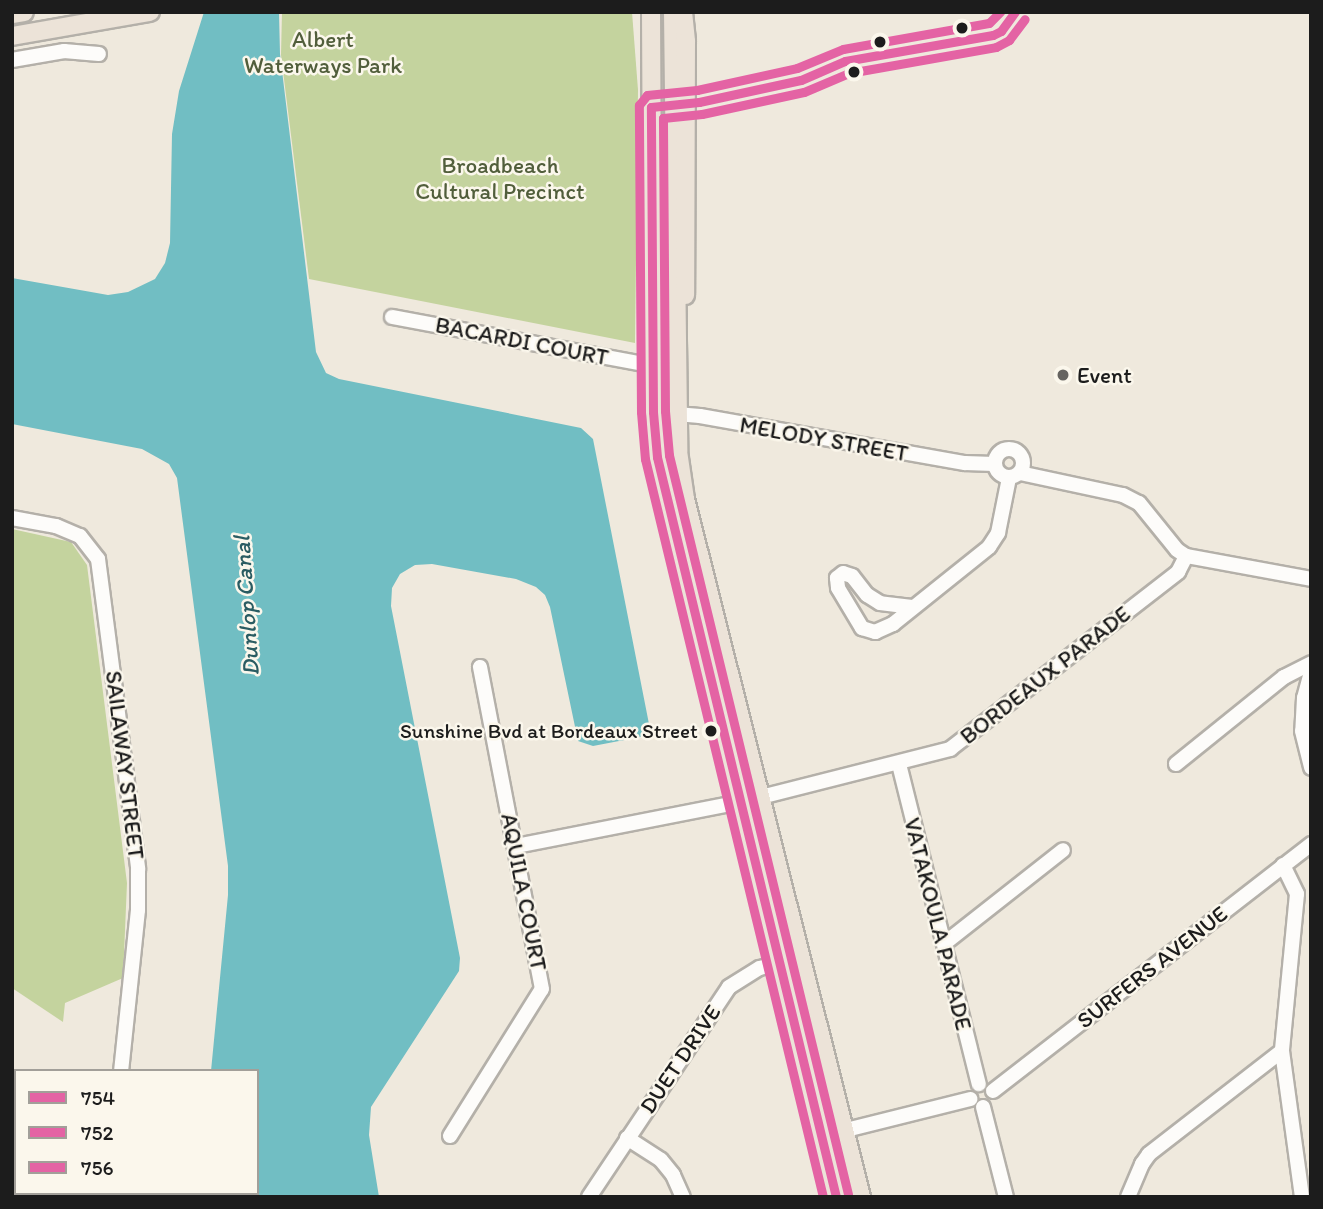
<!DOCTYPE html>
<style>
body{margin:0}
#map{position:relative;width:1323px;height:1209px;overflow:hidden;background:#efe9dd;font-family:Itim,sans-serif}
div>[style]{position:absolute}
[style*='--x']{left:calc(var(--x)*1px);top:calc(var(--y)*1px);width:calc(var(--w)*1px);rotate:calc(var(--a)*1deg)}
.green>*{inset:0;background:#c4d39e}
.water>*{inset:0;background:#71bec3}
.roads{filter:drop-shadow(2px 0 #b4b0a9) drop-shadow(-2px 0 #b4b0a9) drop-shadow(0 2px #b4b0a9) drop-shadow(0 -2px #b4b0a9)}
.minor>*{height:14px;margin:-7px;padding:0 7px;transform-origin:7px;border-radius:7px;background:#fdfcfa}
.minor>.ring{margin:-7px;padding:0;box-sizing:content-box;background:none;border:14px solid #fdfcfa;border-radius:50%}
.major>*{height:18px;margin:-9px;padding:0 9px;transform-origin:9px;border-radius:9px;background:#ece3d8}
.bus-1>*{height:9px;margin:-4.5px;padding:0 4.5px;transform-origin:4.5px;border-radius:4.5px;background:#e463a4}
.bus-2>*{height:9px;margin:-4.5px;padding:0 4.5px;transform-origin:4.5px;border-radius:4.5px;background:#e463a4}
.bus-3>*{height:9px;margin:-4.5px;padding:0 4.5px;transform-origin:4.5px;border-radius:4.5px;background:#e463a4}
.dots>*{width:19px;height:19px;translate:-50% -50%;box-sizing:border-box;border:4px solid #fbf7ec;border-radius:50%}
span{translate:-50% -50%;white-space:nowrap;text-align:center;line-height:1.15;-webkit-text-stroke:5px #fbf7ec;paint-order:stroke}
.bus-label{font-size:21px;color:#1c1c1c}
.right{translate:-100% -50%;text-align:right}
.park-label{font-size:23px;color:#515e3b}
.street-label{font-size:23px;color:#1c1c1c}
.poi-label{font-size:23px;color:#1c1c1c}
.left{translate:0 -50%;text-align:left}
.water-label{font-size:24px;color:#2a5c62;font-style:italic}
.frame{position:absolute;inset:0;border:14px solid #1c1c1c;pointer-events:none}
.legend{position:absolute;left:14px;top:1069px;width:245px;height:126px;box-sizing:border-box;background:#fbf7ec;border:2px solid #a29f99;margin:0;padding:9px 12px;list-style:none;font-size:21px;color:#1c1c1c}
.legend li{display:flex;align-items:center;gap:14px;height:35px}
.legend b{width:35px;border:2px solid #a29f99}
</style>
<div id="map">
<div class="green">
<i style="clip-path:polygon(282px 12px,632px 12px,638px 90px,635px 343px,309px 279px,281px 55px)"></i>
<i style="clip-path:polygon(12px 529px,71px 542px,87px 565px,127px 883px,123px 978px,65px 1003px,63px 1022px,12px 988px)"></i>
</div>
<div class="water">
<i style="clip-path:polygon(204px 12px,279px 12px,280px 54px,316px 352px,326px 373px,339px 379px,581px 428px,593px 439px,649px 724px,648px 734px,640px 737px,593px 746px,578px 741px,550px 607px,545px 595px,536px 587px,516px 579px,432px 564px,415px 565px,400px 574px,392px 588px,391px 606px,460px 958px,459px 971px,371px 1107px,369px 1135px,379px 1197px,201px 1197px,201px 1193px,257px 1193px,257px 1071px,211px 1071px,228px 895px,228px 866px,177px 478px,169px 464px,142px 449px,12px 424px,12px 278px,108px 295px,128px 292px,155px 279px,165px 263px,170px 243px,172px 134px,179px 91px)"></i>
</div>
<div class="roads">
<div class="minor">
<i style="--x:12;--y:60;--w:53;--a:-9.8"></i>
<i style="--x:64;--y:51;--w:35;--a:5"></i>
<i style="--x:392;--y:317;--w:266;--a:10.6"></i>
<i style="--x:653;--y:412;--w:47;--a:4.9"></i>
<i style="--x:700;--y:416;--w:269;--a:10.1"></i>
<i style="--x:965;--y:463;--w:29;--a:2"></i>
<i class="ring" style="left:995px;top:449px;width:14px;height:14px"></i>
<i style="--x:1020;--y:473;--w:105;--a:12.1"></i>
<i style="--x:1123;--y:495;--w:18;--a:27"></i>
<i style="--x:1139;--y:503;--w:60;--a:51"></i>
<i style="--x:1177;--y:550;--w:11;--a:34"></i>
<i style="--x:1186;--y:556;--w:127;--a:10.4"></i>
<i style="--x:12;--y:518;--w:45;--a:10.3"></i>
<i style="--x:56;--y:526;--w:26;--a:23"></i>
<i style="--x:80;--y:536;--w:29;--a:52"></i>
<i style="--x:98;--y:559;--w:313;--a:82.6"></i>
<i style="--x:138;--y:869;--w:41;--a:90"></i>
<i style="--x:138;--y:910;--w:162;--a:96"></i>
<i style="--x:912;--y:607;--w:32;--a:-173"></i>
<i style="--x:880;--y:603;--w:15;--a:-148"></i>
<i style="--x:867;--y:595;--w:24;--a:-128"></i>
<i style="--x:852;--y:576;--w:9;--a:-162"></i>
<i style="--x:843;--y:573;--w:8;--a:140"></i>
<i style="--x:837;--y:578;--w:10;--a:84"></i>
<i style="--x:838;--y:588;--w:47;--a:59"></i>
<i style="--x:862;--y:628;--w:14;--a:17"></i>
<i style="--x:875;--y:632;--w:20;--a:-24"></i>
<i style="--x:893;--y:624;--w:123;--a:-38.7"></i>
<i style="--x:989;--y:547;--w:17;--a:-57"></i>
<i style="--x:998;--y:533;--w:56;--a:-78.7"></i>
<i style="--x:1311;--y:672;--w:27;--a:105"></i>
<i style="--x:1304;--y:698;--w:33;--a:93"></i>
<i style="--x:1302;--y:731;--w:38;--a:76"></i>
<i style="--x:899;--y:764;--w:330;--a:76"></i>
<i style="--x:1176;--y:764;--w:139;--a:-38.9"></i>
<i style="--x:1284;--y:677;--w:30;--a:-27"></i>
<i style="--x:516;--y:846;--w:229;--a:-11.1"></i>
<i style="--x:741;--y:802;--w:216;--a:-14.2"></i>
<i style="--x:950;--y:749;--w:289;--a:-37.8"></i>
<i style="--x:1178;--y:572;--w:18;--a:-63"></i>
<i style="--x:1283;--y:865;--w:32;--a:64"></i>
<i style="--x:1297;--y:894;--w:158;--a:95.5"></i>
<i style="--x:1282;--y:1051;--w:147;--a:82.2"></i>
<i style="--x:945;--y:943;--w:150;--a:-38.2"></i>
<i style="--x:12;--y:1086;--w:5;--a:37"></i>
<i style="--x:993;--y:1091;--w:403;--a:-37.8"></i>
<i style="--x:983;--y:1107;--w:93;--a:75.7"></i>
<i style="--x:450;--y:1136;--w:173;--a:-58"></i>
<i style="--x:542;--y:989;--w:328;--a:-100.9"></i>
<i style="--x:822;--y:1136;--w:153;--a:-14"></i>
<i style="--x:627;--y:1138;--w:40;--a:32.9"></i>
<i style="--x:661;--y:1160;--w:19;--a:51"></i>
<i style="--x:673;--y:1175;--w:24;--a:66"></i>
<i style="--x:112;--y:1197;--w:4;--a:-90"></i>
<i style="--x:589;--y:1197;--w:252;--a:-56.3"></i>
<i style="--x:729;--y:987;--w:36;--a:-32"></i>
<i style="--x:760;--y:968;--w:42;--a:-15"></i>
<i style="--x:1128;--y:1197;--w:36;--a:-67"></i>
<i style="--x:1142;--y:1164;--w:12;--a:-55"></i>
<i style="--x:1149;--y:1154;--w:168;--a:-37.8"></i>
</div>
<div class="major">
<i style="--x:651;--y:12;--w:354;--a:89.7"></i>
<i style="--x:653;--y:366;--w:91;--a:87.5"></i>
<i style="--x:657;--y:457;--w:761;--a:76.4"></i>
<i style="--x:673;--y:12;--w:439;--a:89.3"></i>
<i style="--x:678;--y:451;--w:49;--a:81.7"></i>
<i style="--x:685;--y:499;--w:720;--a:75.85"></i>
<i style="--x:683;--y:12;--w:30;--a:84"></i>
<i style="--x:686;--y:42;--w:253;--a:90.2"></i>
<i style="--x:12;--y:14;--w:12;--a:-9"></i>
<i style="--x:12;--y:36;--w:140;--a:-9.9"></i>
</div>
</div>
<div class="bus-1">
<i style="--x:836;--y:1197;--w:761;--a:-103.6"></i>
<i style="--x:657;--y:457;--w:45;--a:-95.1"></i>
<i style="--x:653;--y:412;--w:305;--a:-90.4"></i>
<i style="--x:651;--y:107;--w:48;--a:-5.9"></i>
<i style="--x:699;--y:102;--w:104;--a:-12.2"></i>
<i style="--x:801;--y:80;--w:48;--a:-23.4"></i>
<i style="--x:845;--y:61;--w:150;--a:-10"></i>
<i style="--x:993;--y:35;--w:9;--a:-27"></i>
<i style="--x:1001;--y:31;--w:24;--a:-54"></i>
</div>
<div class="bus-2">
<i style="--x:848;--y:1194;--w:760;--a:-103.62"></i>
<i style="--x:669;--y:455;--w:44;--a:-95.2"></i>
<i style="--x:665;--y:411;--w:293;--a:-90.4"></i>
<i style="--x:663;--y:118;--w:39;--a:-6"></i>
<i style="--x:702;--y:114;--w:104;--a:-12.2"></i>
<i style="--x:804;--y:92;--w:49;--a:-22.9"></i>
<i style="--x:849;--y:73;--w:149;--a:-10"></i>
<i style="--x:996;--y:47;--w:15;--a:-28"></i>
<i style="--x:1009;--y:40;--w:26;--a:-53"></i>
</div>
<div class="bus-3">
<i style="--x:823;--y:1197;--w:759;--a:-103.56"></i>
<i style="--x:645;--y:459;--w:47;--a:-94.9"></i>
<i style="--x:641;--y:412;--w:307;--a:-90.4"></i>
<i style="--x:639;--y:105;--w:13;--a:-51"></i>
<i style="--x:647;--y:95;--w:50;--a:-5.7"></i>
<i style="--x:697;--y:90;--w:102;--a:-12.4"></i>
<i style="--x:797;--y:68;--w:50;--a:-22.4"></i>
<i style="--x:843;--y:49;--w:148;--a:-10.1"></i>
<i style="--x:989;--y:23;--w:16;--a:-45"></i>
</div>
<div class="dots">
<i style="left:962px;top:28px;background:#1c1c1c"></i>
<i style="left:880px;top:42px;background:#1c1c1c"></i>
<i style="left:854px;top:72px;background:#1c1c1c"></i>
<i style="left:1063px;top:375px;background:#666460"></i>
<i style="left:711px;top:731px;background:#1c1c1c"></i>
</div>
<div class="bus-label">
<span class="right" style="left:698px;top:731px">Sunshine Bvd at Bordeaux Street</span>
</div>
<div class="park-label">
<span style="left:323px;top:52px">Albert<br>Waterways Park</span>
<span style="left:500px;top:178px">Broadbeach<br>Cultural Precinct</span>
</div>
<div class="street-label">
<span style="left:522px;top:341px;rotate:11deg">BACARDI COURT</span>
<span style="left:824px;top:439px;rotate:10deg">MELODY STREET</span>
<span style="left:1045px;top:675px;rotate:-38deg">BORDEAUX PARADE</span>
<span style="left:125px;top:765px;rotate:83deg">SAILAWAY STREET</span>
<span style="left:524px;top:892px;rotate:79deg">AQUILA COURT</span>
<span style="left:938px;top:924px;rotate:76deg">VATAKOULA PARADE</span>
<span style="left:1152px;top:967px;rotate:-38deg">SURFERS AVENUE</span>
<span style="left:680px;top:1059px;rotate:-56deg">DUET DRIVE</span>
</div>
<div class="poi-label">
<span class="left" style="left:1077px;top:375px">Event</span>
</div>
<div class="water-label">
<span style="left:246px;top:606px;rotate:-94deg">Dunlop Canal</span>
</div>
<div class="frame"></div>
<ul class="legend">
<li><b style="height:9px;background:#e463a4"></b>754</li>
<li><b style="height:9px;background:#e463a4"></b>752</li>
<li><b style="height:9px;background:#e463a4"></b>756</li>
</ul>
</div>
